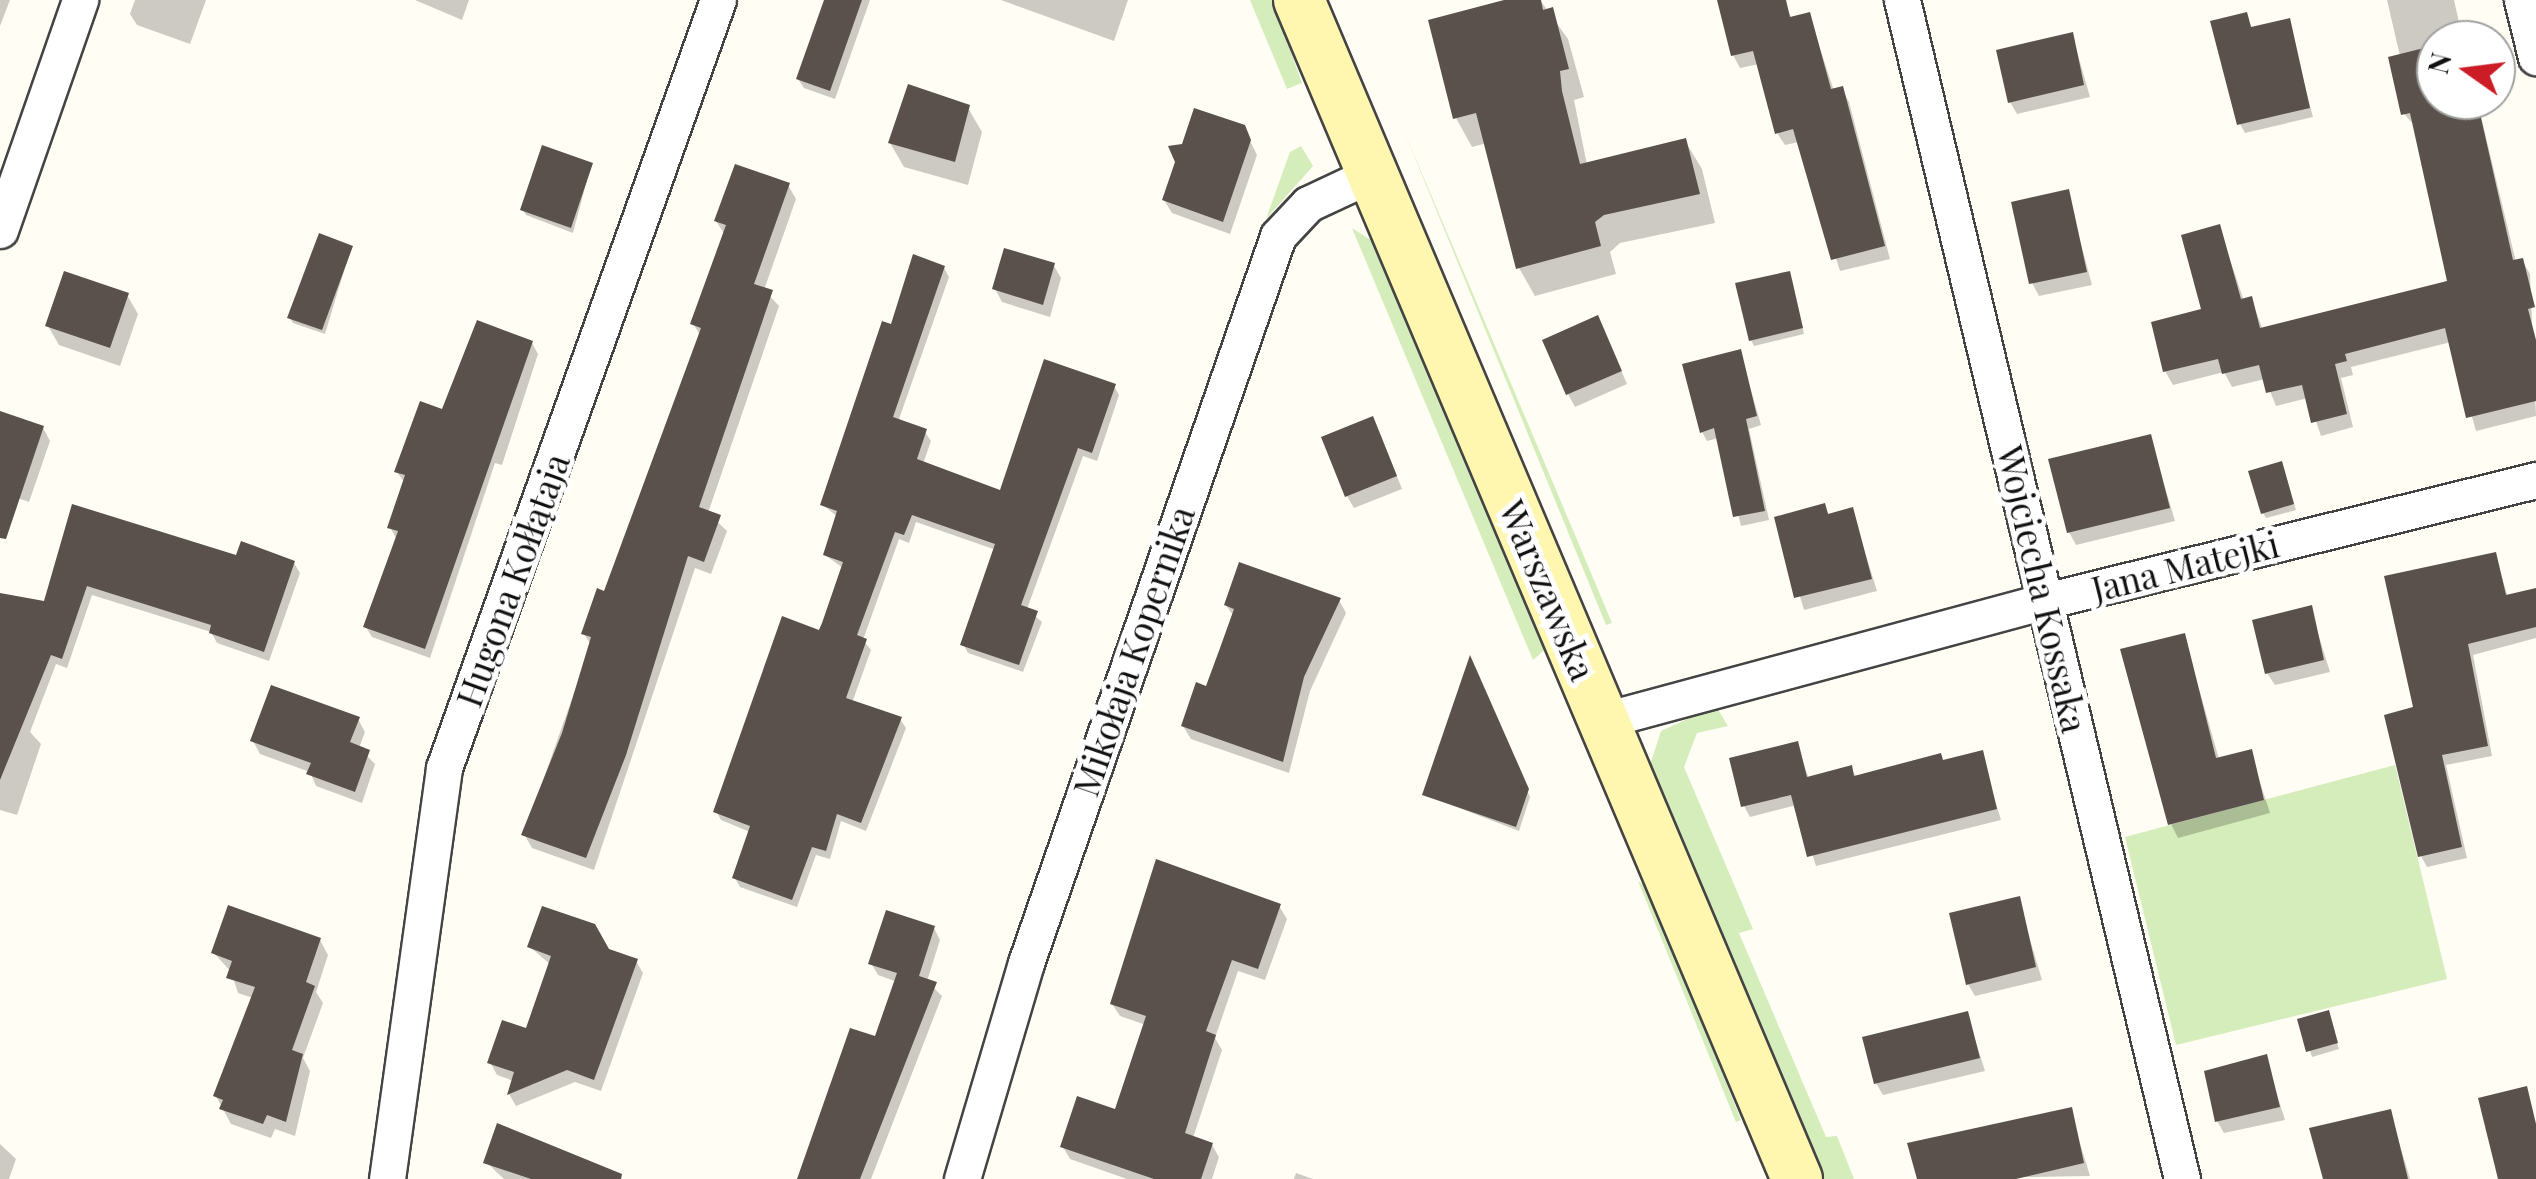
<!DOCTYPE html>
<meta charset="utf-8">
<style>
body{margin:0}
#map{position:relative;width:2536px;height:1179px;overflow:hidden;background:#fffdf4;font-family:"Playfair Display",serif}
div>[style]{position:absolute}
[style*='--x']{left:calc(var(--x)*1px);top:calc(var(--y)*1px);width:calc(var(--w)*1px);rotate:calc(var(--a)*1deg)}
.green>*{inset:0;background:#d5edba}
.shadow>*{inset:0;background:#0003}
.building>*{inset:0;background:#5a514c}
.roads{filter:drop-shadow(2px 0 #444) drop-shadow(-2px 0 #444) drop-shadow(0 2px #444) drop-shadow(0 -2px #444)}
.street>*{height:35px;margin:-17.5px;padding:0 17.5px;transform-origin:17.5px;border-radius:17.5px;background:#fff}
.secondary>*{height:50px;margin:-25px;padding:0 25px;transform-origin:25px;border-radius:25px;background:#fff6af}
span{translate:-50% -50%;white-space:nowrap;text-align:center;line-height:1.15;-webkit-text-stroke:10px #fff;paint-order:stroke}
.street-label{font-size:35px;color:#111}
.north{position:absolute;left:2416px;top:20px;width:100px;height:100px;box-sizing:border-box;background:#fff;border:2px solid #a0a0a0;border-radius:50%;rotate:284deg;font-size:28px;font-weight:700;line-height:40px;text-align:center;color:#111}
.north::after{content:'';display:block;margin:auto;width:35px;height:45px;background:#cc1d26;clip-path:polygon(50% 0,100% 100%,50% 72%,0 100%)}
</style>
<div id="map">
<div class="green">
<i style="clip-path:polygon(1250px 0,1272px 0,1302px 83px,1287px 89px)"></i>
<i style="clip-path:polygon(1404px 131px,1559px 497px,1612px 623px,1606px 625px)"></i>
<i style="clip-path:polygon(1301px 146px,1313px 166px,1266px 219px,1290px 152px)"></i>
<i style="clip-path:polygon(1352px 228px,1374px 242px,1547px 648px,1533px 660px)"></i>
<i style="clip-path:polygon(1716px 706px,1728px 726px,1697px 733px,1684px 767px,1753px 929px,1739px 933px,1826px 1137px,1837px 1136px,1854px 1179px,1822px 1179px,1649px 768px,1661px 731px)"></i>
<i style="clip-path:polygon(2395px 765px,2447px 979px,2176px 1045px,2125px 837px)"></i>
<i style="clip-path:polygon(1638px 881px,1648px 888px,1741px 1120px,1736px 1122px)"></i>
</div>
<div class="shadow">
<i style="clip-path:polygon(0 0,10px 0,0 26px)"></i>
<i style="clip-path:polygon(135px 0,206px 0,190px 44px,137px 25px,130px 14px)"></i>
<i style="clip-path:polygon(415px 0,469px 0,462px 20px)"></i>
<i style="clip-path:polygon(826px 0,870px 0,835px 99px,804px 88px,798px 79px)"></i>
<i style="clip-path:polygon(1001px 0,1128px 0,1114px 41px)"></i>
<i style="clip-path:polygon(1514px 0,1540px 0,1568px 39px,1584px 97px,1574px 100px,1587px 165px,1685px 141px,1702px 169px,1715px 223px,1620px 243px,1610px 252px,1616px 274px,1535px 296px,1519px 268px,1487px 143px,1472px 147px,1456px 118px,1431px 22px)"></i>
<i style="clip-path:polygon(1733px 0,1775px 0,1784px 3px,1792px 19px,1809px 15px,1834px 91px,1842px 89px,1849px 102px,1890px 259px,1840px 271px,1799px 142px,1785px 145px,1777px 133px,1759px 64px,1740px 68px,1733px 55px)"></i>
<i style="clip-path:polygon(2387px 0,2454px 0,2463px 40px,2436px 40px,2436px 100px,2477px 100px,2516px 262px,2522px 260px,2530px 274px,2536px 416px,2476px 431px,2451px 342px,2351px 367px,2353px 375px,2341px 378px,2353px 427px,2321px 436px,2308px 398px,2276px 406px,2265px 379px,2232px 387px,2224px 372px,2173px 385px,2165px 371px,2204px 311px,2219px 227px,2244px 301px,2251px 299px,2263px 330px,2450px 282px,2416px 127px,2404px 114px,2400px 56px)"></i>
<i style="clip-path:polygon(2246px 15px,2253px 30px,2288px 21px,2313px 117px,2245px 133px,2240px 124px)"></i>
<i style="clip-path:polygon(2072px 34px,2090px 97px,2017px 114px,2010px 102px)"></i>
<i style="clip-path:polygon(968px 108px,982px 132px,968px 185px,904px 167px,890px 143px)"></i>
<i style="clip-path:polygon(1243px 127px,1257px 155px,1230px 234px,1172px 213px,1164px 200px)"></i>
<i style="clip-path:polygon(591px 165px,573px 233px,526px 215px,523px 210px)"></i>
<i style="clip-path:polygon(788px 185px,796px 199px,764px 290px,779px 306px,708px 513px,727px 531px,711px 574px,695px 568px,594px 870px,532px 848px,524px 834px,591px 645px,584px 634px,606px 594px,701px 337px,693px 323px,725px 235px,716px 221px)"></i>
<i style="clip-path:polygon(2067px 192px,2092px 285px,2039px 296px,2032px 283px)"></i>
<i style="clip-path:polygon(351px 248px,325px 334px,293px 323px,290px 318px)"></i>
<i style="clip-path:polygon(1054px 266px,1061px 278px,1050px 317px,1002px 302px,995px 289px)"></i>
<i style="clip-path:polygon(944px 268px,949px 277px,898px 422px,925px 432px,931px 441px,923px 464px,1002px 493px,1114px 386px,1119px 395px,1097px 461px,1083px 456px,1027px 609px,1042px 622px,1023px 672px,968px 653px,963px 644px,996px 550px,916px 522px,909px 543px,899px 539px,863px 640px,871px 650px,852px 703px,900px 719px,906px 728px,866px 831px,841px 821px,830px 859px,816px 855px,797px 907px,740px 887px,735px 878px,750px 832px,721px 820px,716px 811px,820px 633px,843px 568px,825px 555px,838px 517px,823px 505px,893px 328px)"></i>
<i style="clip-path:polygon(1792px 279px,1804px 334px,1754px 346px,1751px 340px)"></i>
<i style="clip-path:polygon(127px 295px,138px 314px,120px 366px,59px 345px,48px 326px)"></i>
<i style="clip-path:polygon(1604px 331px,1627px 384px,1575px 407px,1568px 394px)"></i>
<i style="clip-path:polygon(532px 343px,538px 354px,502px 465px,495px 463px,430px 658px,372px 637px,366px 627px,396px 538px,390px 527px,405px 483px,396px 471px,443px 412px)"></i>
<i style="clip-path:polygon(1740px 352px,1761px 425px,1749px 429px,1769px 520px,1741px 526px,1719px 438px,1707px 441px,1702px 432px)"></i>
<i style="clip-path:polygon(0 414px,43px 428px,50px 441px,29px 502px,0 492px)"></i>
<i style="clip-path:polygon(1379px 431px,1402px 489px,1354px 508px,1347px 496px)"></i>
<i style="clip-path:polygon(2150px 437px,2175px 521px,2076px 545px,2069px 532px)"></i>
<i style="clip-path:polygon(2284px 469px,2296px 510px,2266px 518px,2263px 513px)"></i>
<i style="clip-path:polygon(1824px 506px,1830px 516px,1852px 510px,1877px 591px,1804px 610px,1777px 519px)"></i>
<i style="clip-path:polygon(74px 507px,237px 558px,294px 563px,300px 573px,269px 661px,217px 643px,211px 632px,92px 595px,67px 668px,56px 664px,30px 732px,41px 744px,17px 815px,0 810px,0 596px,46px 604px)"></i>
<i style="clip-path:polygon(2495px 555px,2508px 597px,2536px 591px,2536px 638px,2473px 655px,2492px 756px,2446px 765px,2467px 858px,2427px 867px,2421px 856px,2416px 709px)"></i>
<i style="clip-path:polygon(1339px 600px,1346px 613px,1310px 691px,1289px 773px,1191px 739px,1183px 726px,1208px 690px,1234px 617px,1226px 605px)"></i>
<i style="clip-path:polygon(2310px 608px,2330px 672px,2275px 685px,2267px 673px)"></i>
<i style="clip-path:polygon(2184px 636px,2219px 759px,2250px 751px,2270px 813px,2178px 838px,2171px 824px)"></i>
<i style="clip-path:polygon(1471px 661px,1530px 797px,1519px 831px,1425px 795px)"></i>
<i style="clip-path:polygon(358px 719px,365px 732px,359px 748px,375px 764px,362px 803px,316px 786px,310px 772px,260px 754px,253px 741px)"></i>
<i style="clip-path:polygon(1797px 744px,1809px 779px,1851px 768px,1857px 778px,1981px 753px,2001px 820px,1816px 866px,1797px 805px,1750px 817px,1744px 806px)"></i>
<i style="clip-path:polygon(2018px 899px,2042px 980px,1975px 996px,1968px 984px)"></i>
<i style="clip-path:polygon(1279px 906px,1287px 919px,1265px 980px,1238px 971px,1215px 1038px,1222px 1050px,1193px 1138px,1212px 1145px,1219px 1157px,1212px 1179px,1127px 1179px,1070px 1159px,1063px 1147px,1117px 1112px,1146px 1025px,1120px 1016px,1112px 1004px)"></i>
<i style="clip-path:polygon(934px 928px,940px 940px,927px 981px,942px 996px,871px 1179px,802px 1179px,876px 1039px,897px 982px,878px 975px,871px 963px)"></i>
<i style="clip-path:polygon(320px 940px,328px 955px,316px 992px,323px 1003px,303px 1058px,310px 1071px,295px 1136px,275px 1129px,271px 1138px,231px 1124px,216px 1096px,253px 998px,238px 993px,231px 972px,214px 953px)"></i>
<i style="clip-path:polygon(530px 947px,608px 951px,636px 961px,643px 973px,601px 1091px,575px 1082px,516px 1106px,509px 1094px,514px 1081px,497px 1075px,490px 1062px,528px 1032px,551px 965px)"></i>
<i style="clip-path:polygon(2328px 1013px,2339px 1049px,2312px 1057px,2300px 1020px)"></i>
<i style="clip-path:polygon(1967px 1014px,1985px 1071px,1883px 1095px,1876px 1083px)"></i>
<i style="clip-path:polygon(2265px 1057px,2285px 1120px,2224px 1133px,2217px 1121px)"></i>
<i style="clip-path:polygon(2070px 1110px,2090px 1176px,1920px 1179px)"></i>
<i style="clip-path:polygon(2390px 1112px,2410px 1179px,2326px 1179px)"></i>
<i style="clip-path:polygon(0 1144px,16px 1159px,9px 1179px,0 1179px)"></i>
<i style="clip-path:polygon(486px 1162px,615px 1179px,504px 1179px)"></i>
<i style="clip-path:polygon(1296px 1173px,1313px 1179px,1294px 1179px)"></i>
</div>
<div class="building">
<i style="clip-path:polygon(824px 0,862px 0,830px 91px,796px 79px)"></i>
<i style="clip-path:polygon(1504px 0,1541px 0,1543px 10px,1553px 7px,1569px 69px,1560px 71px,1562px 91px,1580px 164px,1686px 138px,1700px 194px,1604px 215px,1595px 222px,1601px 246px,1516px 269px,1476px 113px,1453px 119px,1428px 20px)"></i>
<i style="clip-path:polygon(1717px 0,1786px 0,1790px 17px,1810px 12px,1831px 89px,1843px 86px,1885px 246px,1831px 260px,1793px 129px,1775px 134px,1753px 51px,1731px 56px)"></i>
<i style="clip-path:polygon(2247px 12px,2251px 27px,2290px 18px,2310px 108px,2237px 125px,2210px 21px)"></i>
<i style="clip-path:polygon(2073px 32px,2084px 85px,2008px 103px,1996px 50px)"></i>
<i style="clip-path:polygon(2436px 45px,2436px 100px,2477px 100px,2513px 260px,2523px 258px,2535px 307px,2528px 309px,2536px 340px,2536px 401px,2466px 418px,2445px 328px,2345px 354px,2347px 361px,2335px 364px,2347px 414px,2311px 423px,2302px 385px,2266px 393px,2259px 365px,2222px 374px,2218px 359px,2163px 372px,2151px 322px,2201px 309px,2181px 235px,2220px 224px,2241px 299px,2252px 296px,2260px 328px,2447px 281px,2410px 113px,2401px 115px,2388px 57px)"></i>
<i style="clip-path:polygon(908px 84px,970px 105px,955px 162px,888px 143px)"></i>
<i style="clip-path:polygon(1194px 108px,1245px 125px,1251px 140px,1223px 222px,1162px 200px,1175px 162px,1168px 146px,1182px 144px)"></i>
<i style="clip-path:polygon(542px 145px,593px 163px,571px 228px,520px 210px)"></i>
<i style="clip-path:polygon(735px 164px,790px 183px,754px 284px,773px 290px,699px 507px,721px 515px,704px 562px,688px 556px,626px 755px,586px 858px,521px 835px,562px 733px,591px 637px,581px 634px,597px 588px,604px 591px,701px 328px,690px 324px,726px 225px,714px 221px)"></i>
<i style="clip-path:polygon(2069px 189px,2087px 272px,2029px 284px,2011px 202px)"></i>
<i style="clip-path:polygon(319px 233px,353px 246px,322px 330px,287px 318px)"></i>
<i style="clip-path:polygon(1004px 248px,1055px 263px,1043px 305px,992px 289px)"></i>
<i style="clip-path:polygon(913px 254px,945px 266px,893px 417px,927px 429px,917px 459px,1000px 490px,1044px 359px,1116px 384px,1092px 453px,1078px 448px,1021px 605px,1038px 611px,1019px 665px,960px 645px,995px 544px,912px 515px,904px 535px,895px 532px,857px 635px,867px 639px,846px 698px,902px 717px,861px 823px,837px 814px,826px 851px,812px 847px,792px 900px,732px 878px,750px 826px,713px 812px,782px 616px,819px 630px,822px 623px,843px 562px,823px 555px,837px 511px,820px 505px,882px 321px,891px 324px)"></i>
<i style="clip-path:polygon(64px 271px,129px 293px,110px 348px,45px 326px)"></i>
<i style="clip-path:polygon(1790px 271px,1803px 328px,1749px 341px,1735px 283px)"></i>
<i style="clip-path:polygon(1598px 315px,1622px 371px,1566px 395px,1542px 340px)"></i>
<i style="clip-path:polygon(477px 320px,533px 341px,425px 649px,363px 627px,398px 531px,387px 528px,405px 475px,394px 472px,420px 401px,442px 409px)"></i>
<i style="clip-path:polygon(1741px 349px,1757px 416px,1746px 419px,1765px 511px,1733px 517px,1714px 428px,1700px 433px,1682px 364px)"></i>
<i style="clip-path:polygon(0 411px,44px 426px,6px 539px,0 538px)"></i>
<i style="clip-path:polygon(1373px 416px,1397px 476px,1345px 497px,1321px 437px)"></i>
<i style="clip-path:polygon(2151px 434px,2170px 508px,2067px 533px,2048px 459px)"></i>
<i style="clip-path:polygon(2282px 461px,2294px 504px,2261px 514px,2248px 471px)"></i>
<i style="clip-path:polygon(1825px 503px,1828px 514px,1853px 507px,1872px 579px,1794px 598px,1774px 517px)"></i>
<i style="clip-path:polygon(72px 504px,236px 555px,241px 541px,295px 561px,264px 652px,209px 633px,211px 625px,87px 586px,62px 659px,51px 655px,0 780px,0 593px,44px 601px)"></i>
<i style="clip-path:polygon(2496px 552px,2506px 595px,2536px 588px,2536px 627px,2468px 644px,2488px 746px,2442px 755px,2462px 847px,2418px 857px,2384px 715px,2413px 707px,2384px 576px)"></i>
<i style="clip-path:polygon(1239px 562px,1341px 598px,1304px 677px,1283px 762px,1181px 726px,1196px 682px,1206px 686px,1220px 648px,1234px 609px,1224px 605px)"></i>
<i style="clip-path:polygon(2312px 605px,2324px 660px,2265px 674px,2252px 620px)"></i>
<i style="clip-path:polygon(2185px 633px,2216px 758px,2252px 749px,2264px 800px,2168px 825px,2120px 649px)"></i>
<i style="clip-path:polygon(1470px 655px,1529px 789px,1516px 827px,1422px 795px)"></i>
<i style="clip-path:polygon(271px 685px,360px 717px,350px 742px,370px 750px,355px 792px,306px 774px,311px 763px,250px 741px)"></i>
<i style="clip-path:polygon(1798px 741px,1807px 777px,1852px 765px,1854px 776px,1941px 753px,1943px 760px,1983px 750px,1997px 809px,1807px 857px,1791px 795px,1741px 807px,1729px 758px)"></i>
<i style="clip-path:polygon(1156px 859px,1281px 904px,1258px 969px,1232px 960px,1206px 1031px,1216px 1035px,1185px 1133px,1213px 1143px,1201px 1179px,1154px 1179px,1060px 1147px,1077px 1096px,1115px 1109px,1146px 1016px,1110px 1004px)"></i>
<i style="clip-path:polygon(2020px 896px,2036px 967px,1966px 985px,1949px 913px)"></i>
<i style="clip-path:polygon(228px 905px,321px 938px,306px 982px,315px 986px,292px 1050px,303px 1054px,286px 1122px,267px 1115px,263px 1124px,219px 1109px,223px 1100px,213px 1096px,255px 987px,226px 978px,232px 961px,211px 953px)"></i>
<i style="clip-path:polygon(542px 906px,595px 924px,609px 949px,638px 959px,594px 1080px,567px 1070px,507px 1095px,514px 1072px,487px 1063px,502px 1020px,526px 1028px,551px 956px,527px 947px)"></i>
<i style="clip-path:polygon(886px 910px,935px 926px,919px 976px,937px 982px,860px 1179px,797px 1179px,850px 1028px,875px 1036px,897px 973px,868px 964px)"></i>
<i style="clip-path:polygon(2329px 1010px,2338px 1043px,2306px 1052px,2297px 1019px)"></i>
<i style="clip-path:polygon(1968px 1011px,1980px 1058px,1874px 1084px,1862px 1037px)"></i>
<i style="clip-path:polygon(2267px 1054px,2280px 1107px,2215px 1122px,2204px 1071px)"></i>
<i style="clip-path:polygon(2527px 1086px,2536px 1124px,2536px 1179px,2498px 1179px,2478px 1098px)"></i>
<i style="clip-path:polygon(2072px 1107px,2084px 1163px,2016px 1179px,1917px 1179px,1907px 1143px)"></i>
<i style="clip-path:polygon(2391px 1109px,2408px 1179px,2323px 1179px,2309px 1128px)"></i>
<i style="clip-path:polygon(497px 1123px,622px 1174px,621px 1179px,531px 1179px,483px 1163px)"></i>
</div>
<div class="roads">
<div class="street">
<i style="--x:1902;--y:0;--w:1212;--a:76.64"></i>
<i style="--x:2522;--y:0;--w:59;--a:76.2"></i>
<i style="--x:0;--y:230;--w:244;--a:-70.8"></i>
<i style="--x:1604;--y:720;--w:461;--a:-15.1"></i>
<i style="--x:2049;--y:600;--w:502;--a:-13.84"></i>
<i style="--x:387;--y:1179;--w:415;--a:-82.1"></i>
<i style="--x:444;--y:768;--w:815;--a:-70.37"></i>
<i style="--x:962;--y:1179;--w:225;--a:-73.5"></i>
<i style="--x:1026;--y:963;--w:769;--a:-70.88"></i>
<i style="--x:1278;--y:236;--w:44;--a:-46.8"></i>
<i style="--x:1308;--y:204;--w:71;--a:-25.1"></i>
</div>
<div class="secondary">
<i style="--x:1299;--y:0;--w:1280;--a:67.1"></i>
</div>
</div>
<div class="street-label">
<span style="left:2185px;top:566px;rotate:-14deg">Jana Matejki</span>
<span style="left:512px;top:580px;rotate:-70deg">Hugona Kołłątaja</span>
<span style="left:2043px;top:589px;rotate:77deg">Wojciecha Kossaka</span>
<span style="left:1548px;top:590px;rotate:67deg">Warszawska</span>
<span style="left:1133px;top:651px;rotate:-71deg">Mikołaja Kopernika</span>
</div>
<div class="north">N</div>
</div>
